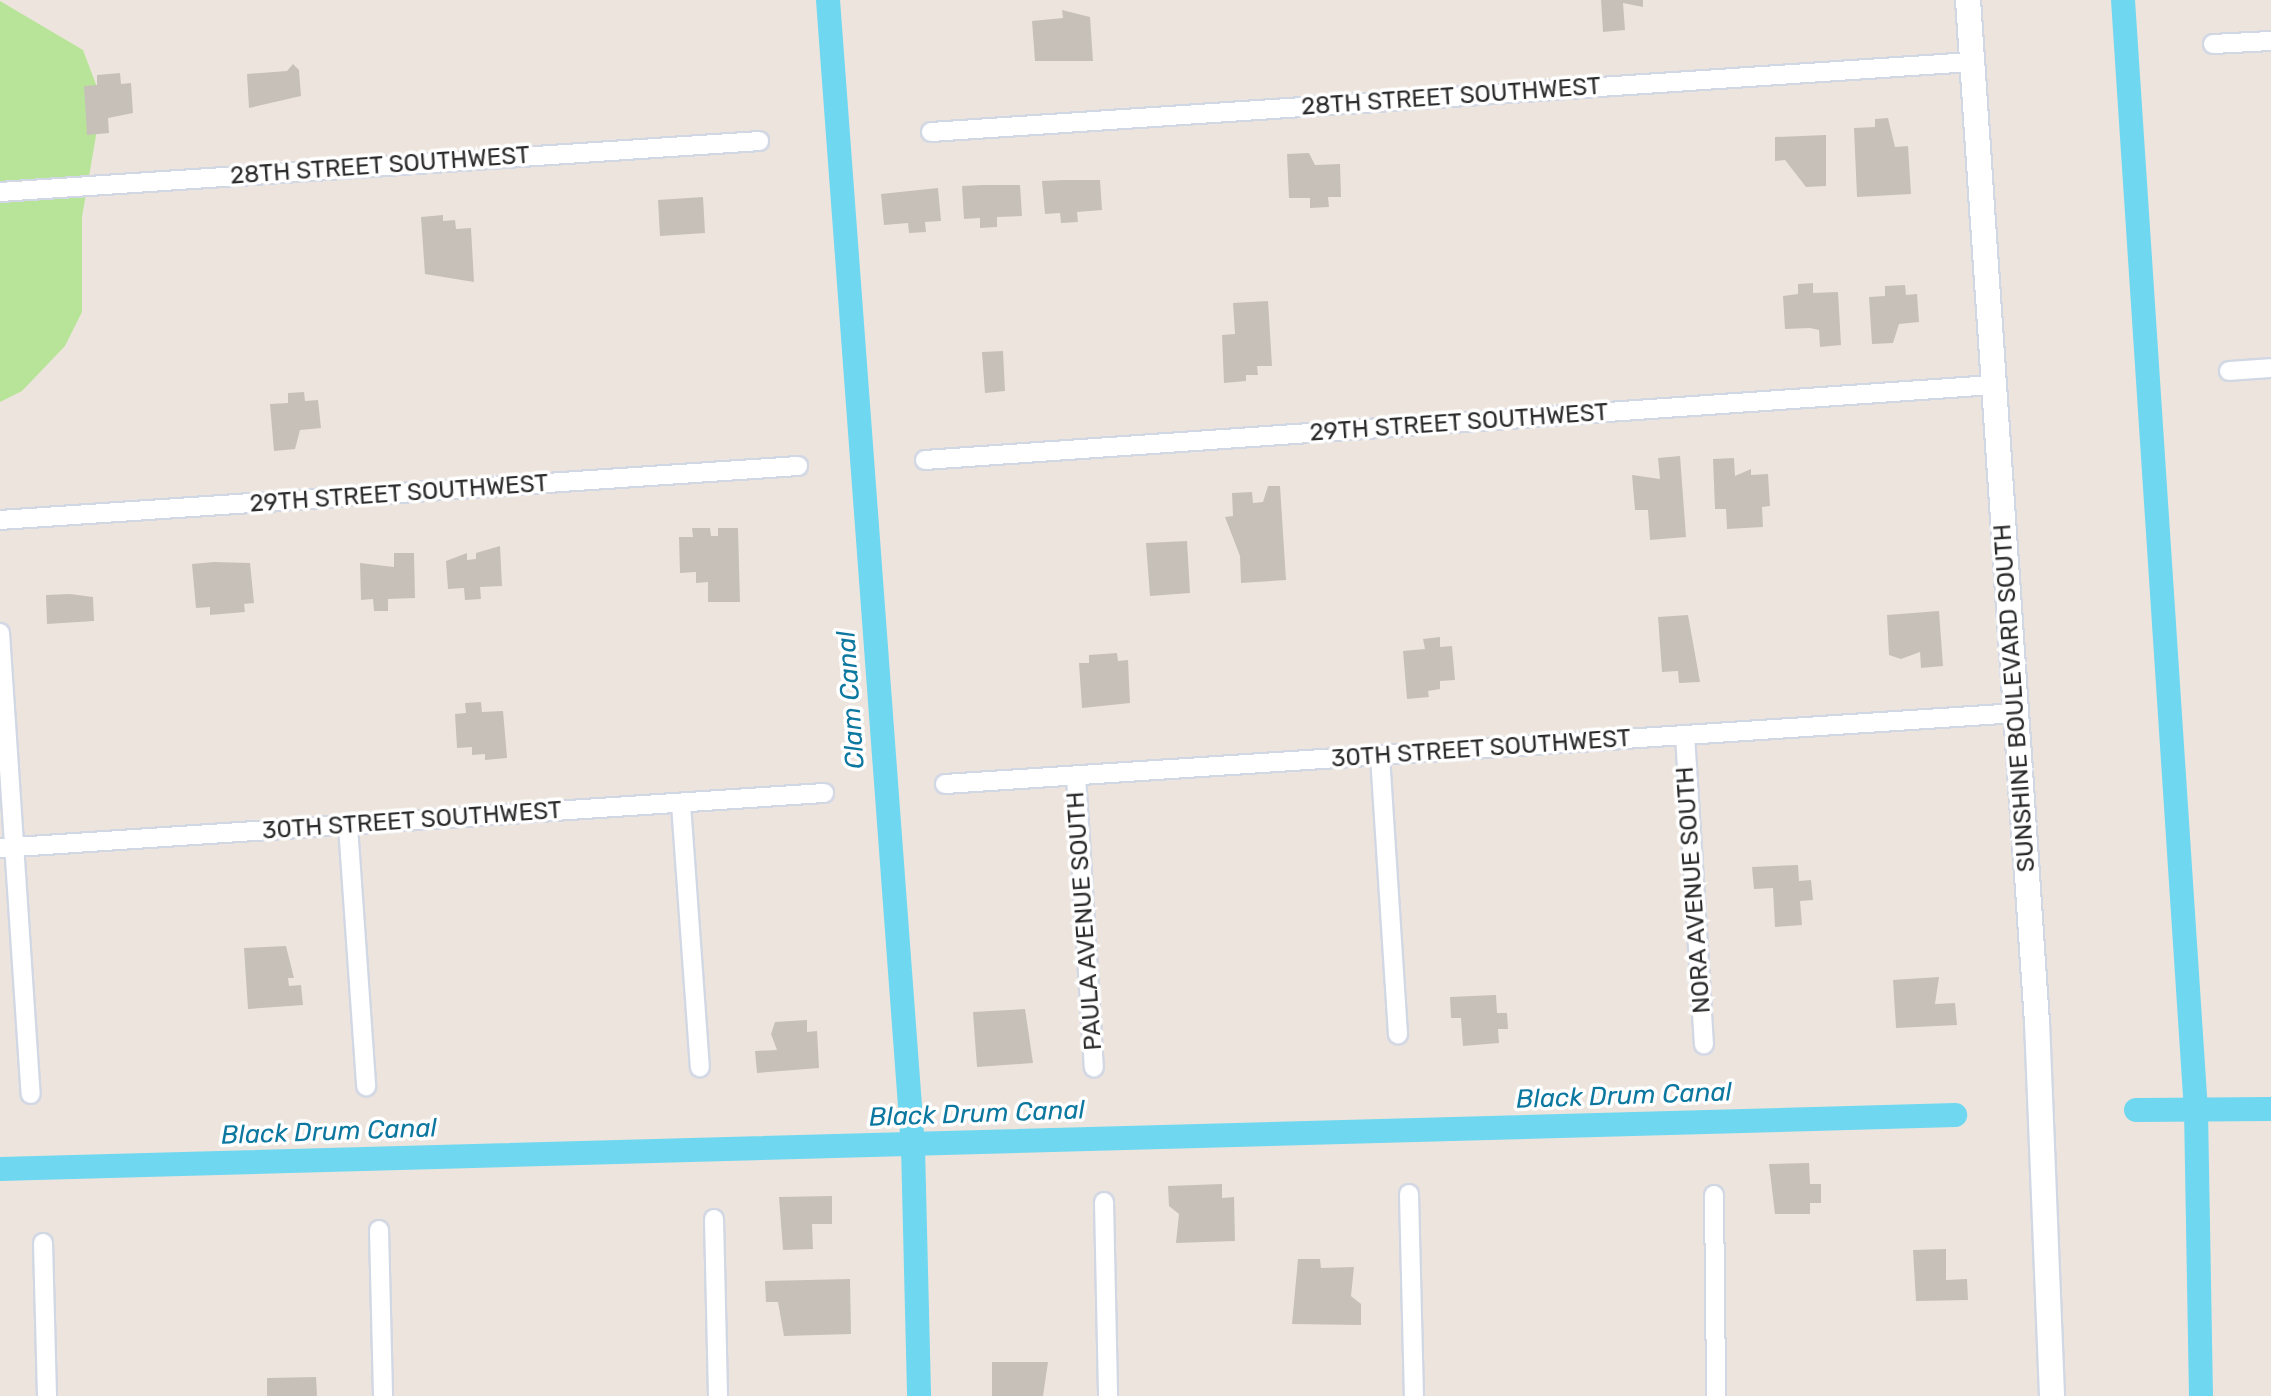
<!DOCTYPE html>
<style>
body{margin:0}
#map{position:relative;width:2271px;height:1396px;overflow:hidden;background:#ede5dd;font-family:Rubik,sans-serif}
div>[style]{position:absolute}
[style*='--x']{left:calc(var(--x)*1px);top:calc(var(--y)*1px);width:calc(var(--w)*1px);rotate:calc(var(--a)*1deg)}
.green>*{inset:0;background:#b8e499}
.canal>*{height:24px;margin:-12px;padding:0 12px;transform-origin:12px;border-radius:12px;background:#6fd7f0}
.building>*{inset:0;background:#c6c0b9}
.roads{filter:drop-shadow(2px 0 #d2d7e4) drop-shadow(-2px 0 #d2d7e4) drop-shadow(0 2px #d2d7e4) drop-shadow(0 -2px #d2d7e4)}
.street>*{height:18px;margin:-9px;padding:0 9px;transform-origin:9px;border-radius:9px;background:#fff}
.secondary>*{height:24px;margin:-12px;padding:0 12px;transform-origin:12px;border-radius:12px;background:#fff}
span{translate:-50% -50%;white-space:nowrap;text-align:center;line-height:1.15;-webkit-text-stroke:7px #fff;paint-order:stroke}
.street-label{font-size:24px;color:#2b2b2b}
.water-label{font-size:26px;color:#0c779f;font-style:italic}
</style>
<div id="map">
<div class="green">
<i style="clip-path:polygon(0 1px,83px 50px,97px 87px,98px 124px,82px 217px,82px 312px,65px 346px,22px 391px,0 402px)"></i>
</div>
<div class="canal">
<i style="--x:828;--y:0;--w:1150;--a:85.76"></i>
<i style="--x:913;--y:1147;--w:249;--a:88.6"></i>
<i style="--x:2123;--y:0;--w:1112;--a:86.24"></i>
<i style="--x:2196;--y:1110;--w:286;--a:89"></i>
<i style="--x:2136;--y:1110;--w:135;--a:-0.4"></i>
<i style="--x:0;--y:1169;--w:1956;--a:-1.58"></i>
</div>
<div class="building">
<i style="clip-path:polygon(1601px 0,1653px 0,1643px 0,1643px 7px,1623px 3px,1625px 30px,1603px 32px)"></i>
<i style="clip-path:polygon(1062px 10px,1090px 17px,1093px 61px,1035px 61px,1032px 21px,1063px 18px)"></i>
<i style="clip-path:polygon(293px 64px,299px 70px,301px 96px,249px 108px,247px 74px,287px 71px)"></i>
<i style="clip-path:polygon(120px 73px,121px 84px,131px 83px,133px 113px,108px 118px,109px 133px,87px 135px,84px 86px,97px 85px,97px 75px)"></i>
<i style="clip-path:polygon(1888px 118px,1895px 147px,1908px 146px,1911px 194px,1857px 197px,1854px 128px,1875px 127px,1875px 119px)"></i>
<i style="clip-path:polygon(1826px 135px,1826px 186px,1806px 187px,1785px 160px,1775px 161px,1775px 137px)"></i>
<i style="clip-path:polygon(1309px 153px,1315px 165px,1340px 164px,1341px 197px,1328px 197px,1329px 207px,1310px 208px,1310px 198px,1289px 198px,1287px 154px)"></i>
<i style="clip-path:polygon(1064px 180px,1100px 180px,1102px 210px,1077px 212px,1078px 222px,1061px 223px,1060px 213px,1045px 214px,1042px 181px)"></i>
<i style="clip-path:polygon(983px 185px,1020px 185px,1022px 216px,997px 217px,997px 227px,980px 228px,980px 218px,964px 219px,962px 186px)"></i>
<i style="clip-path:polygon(938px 188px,941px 221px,925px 222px,926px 232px,909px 233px,908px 223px,884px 225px,881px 194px)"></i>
<i style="clip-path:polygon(703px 197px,705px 233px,660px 236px,658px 200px)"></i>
<i style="clip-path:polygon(443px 215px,443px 221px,455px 220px,456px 229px,471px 228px,474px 282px,425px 274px,421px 217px)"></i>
<i style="clip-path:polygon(1813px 283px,1813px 293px,1838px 292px,1841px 345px,1820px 347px,1819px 330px,1810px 328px,1785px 329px,1783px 296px,1798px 294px,1798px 284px)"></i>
<i style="clip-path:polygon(1905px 285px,1906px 295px,1917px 294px,1919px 322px,1899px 324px,1893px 343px,1872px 344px,1869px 297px,1885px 296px,1885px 286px)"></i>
<i style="clip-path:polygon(1268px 301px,1272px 366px,1257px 366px,1258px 375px,1246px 375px,1246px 381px,1224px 383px,1222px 335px,1235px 334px,1233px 303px)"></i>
<i style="clip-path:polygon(1003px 351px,1005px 391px,985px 393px,982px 352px)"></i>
<i style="clip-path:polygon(304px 392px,305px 401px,318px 400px,321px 428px,300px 430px,295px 449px,274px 451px,270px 404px,288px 403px,288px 393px)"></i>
<i style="clip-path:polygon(1680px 456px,1686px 537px,1650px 540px,1648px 510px,1635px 510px,1632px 475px,1660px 479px,1658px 458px)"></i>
<i style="clip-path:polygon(1734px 458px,1735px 476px,1751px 469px,1751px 475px,1768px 474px,1770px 506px,1762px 507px,1763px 527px,1727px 529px,1726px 509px,1715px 509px,1713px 459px)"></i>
<i style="clip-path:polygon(1268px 486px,1280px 486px,1286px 580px,1241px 583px,1240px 556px,1225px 517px,1233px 516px,1232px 493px,1252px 492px,1253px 503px,1263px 502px)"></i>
<i style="clip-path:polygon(692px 528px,710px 528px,711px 536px,718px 536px,718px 528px,738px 528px,740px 602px,708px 602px,708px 582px,696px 583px,696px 572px,680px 573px,679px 537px,693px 537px)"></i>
<i style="clip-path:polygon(1187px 541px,1190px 593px,1150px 596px,1146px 543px)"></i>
<i style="clip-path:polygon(500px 546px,502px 586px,480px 587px,481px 599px,465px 600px,464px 588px,448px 589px,446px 561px,467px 553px,467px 560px,476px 559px,476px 553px)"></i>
<i style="clip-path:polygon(394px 553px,414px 553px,415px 598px,388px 599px,388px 611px,374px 611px,373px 599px,361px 600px,360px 563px,394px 567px)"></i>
<i style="clip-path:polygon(214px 562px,250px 563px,254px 603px,244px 604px,245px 612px,210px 615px,210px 607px,196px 608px,192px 564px)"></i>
<i style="clip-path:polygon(70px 594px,93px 597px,94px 621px,47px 624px,46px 595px)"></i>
<i style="clip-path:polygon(1939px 611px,1943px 666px,1921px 668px,1920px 652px,1901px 659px,1889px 655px,1887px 615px)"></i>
<i style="clip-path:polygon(1688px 615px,1700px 682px,1679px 683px,1678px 671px,1662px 672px,1658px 617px)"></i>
<i style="clip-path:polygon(1440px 637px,1440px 647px,1452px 646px,1455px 680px,1440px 681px,1440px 689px,1428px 691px,1429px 697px,1407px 699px,1403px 651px,1425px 649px,1423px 639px)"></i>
<i style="clip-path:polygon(1117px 653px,1118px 661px,1128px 660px,1130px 703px,1082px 708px,1079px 663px,1089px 663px,1089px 655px)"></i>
<i style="clip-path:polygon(481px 702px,482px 712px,503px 711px,507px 758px,485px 760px,485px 754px,472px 755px,472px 747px,457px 748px,455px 714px,466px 713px,465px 703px)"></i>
<i style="clip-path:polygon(1798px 865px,1799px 881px,1811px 880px,1813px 900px,1800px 901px,1802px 925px,1775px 927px,1773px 888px,1754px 889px,1752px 867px)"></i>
<i style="clip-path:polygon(286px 946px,294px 978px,288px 978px,289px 986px,301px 985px,303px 1005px,248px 1009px,244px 948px)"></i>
<i style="clip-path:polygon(1939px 977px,1935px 1004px,1955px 1003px,1957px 1025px,1896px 1028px,1893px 980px)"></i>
<i style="clip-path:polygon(1496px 995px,1497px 1013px,1507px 1013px,1508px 1029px,1498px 1029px,1499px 1043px,1463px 1046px,1461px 1018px,1451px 1018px,1450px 997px)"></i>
<i style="clip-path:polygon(1025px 1009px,1033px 1063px,977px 1067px,973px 1012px)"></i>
<i style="clip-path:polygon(807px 1020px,807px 1032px,817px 1031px,819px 1068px,757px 1073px,755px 1051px,777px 1050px,771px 1034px,775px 1022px)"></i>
<i style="clip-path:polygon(1809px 1163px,1810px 1184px,1821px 1184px,1821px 1203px,1810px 1203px,1810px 1214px,1775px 1214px,1769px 1164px)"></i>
<i style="clip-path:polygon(1222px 1184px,1222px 1198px,1234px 1197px,1235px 1241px,1176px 1243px,1179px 1214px,1169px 1206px,1168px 1186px)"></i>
<i style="clip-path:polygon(832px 1196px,832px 1224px,812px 1224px,813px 1249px,783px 1250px,779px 1197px)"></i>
<i style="clip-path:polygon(1946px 1249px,1946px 1280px,1967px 1279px,1968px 1300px,1916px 1301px,1913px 1250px)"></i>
<i style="clip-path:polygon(1298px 1259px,1320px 1259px,1321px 1268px,1354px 1267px,1351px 1296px,1361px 1304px,1361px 1325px,1292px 1324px)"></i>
<i style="clip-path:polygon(850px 1279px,851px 1334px,784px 1336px,778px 1302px,766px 1302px,765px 1281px)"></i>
<i style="clip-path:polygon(992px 1362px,1048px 1362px,1043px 1396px,992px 1396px)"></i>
<i style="clip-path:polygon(316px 1377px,317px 1396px,267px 1396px,267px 1378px)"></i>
</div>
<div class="roads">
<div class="street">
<i style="--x:2213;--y:44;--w:58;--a:-3"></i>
<i style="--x:931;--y:132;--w:1043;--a:-3.85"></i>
<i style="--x:0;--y:192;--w:761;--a:-3.84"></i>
<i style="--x:2229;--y:371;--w:42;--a:-4.1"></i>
<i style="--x:925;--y:460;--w:1071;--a:-4.02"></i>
<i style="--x:0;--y:520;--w:800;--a:-3.87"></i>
<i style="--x:0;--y:633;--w:462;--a:86.2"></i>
<i style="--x:1685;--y:735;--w:310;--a:86.5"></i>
<i style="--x:1380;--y:756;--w:279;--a:86.3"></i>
<i style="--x:1076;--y:776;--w:292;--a:86.5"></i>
<i style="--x:945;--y:784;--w:1073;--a:-3.79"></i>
<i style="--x:681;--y:804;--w:264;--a:85.9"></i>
<i style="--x:348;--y:826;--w:261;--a:86"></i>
<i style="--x:0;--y:848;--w:826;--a:-3.82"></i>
<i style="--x:1409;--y:1194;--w:202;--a:88.6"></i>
<i style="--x:1714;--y:1195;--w:201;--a:89.4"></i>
<i style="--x:1104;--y:1202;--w:194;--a:88.8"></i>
<i style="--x:714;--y:1219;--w:177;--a:88.7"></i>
<i style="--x:379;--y:1230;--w:166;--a:88.6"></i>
<i style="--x:43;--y:1243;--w:153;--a:88.5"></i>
</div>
<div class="secondary">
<i style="--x:1968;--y:0;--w:1024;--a:86.14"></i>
<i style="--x:2037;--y:1022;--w:374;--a:87.7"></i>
</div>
</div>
<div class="street-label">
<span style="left:1451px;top:97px;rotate:-4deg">28TH STREET SOUTHWEST</span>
<span style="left:380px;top:166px;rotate:-4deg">28TH STREET SOUTHWEST</span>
<span style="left:1459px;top:423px;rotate:-4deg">29TH STREET SOUTHWEST</span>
<span style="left:399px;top:494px;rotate:-4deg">29TH STREET SOUTHWEST</span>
<span style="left:2015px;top:698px;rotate:-94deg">SUNSHINE BOULEVARD SOUTH</span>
<span style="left:1481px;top:749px;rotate:-4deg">30TH STREET SOUTHWEST</span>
<span style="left:412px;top:821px;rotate:-4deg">30TH STREET SOUTHWEST</span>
<span style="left:1694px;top:890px;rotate:-94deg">NORA AVENUE SOUTH</span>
<span style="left:1085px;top:921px;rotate:-94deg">PAULA AVENUE SOUTH</span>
</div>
<div class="water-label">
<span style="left:851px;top:700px;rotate:-94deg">Clam Canal</span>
<span style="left:1624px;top:1096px;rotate:-2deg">Black Drum Canal</span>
<span style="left:977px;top:1114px;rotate:-2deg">Black Drum Canal</span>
<span style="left:329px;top:1132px;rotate:-2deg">Black Drum Canal</span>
</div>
</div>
